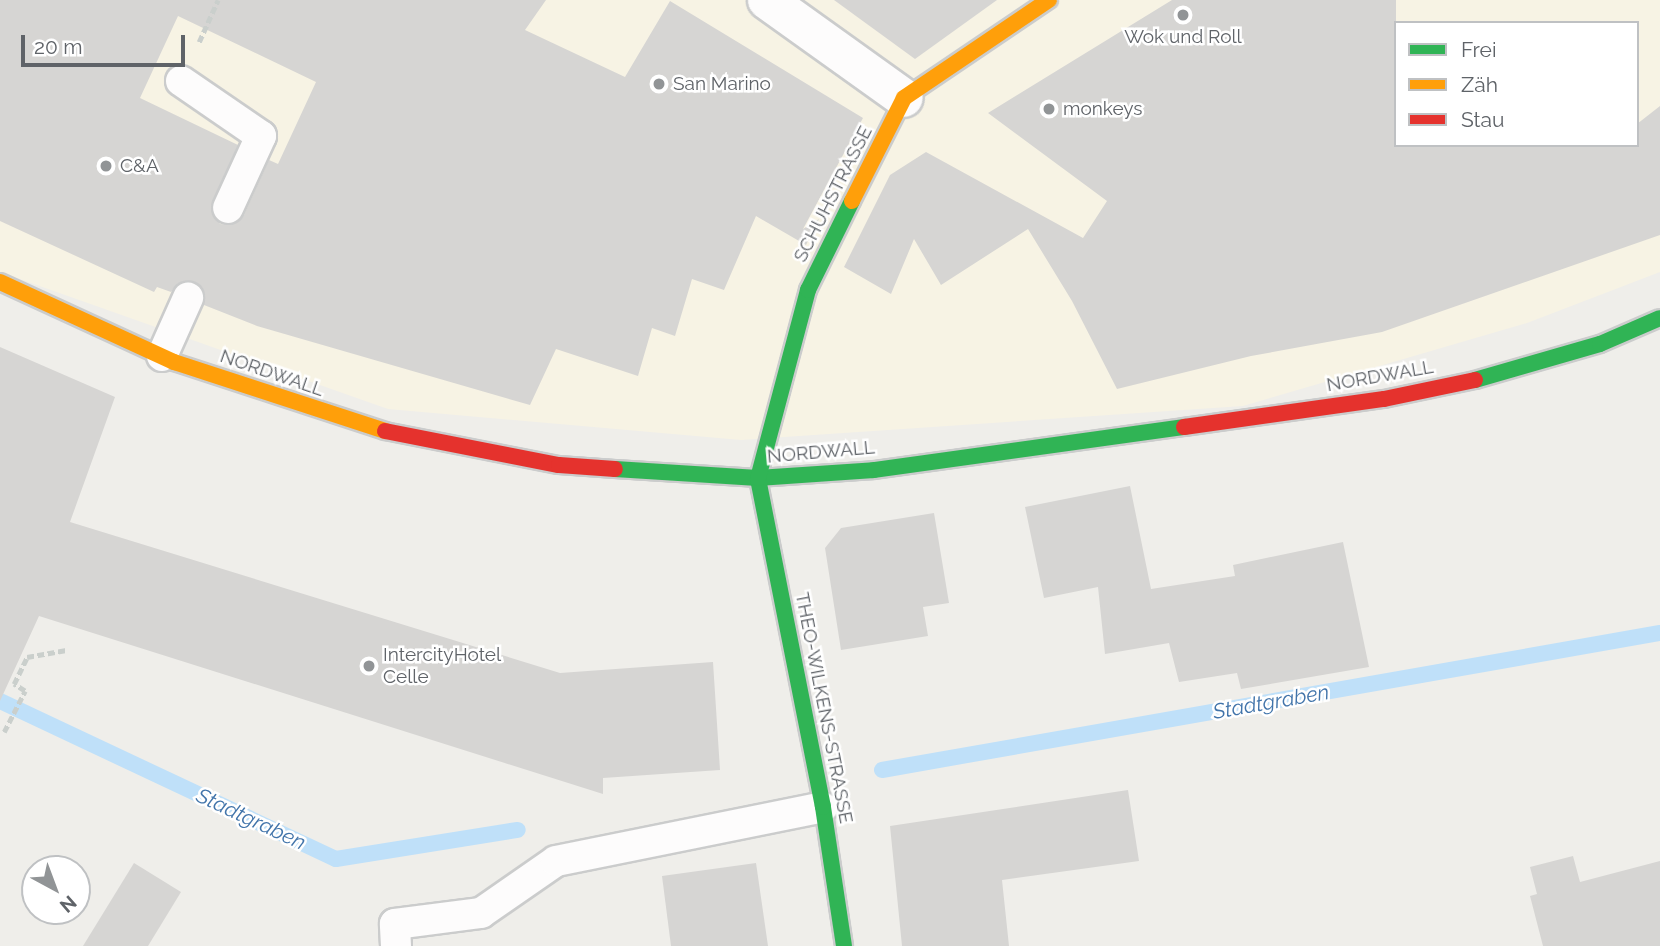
<!DOCTYPE html>
<meta charset="utf-8">
<style>
body{margin:0}
#map{position:relative;width:1660px;height:946px;overflow:hidden;background:#efeeea;font-family:Raleway,sans-serif}
div>[style]{position:absolute}
[style*='--x']{left:calc(var(--x)*1px);top:calc(var(--y)*1px);width:calc(var(--w)*1px);rotate:calc(var(--a)*1deg)}
.commercial>*{inset:0;background:#f7f3e4}
.stream>*{height:16px;margin:-8px;padding:0 8px;transform-origin:8px;border-radius:8px;background:#bfe0f9}
.building>*{inset:0;background:#d6d5d3}
.path>*{height:4.5px;margin-top:-2.25px;transform-origin:0;background:repeating-linear-gradient(90deg,#cacfcc 0 7px,transparent 0 10.5px)}
.roads{filter:drop-shadow(2px 0 #cbcccc) drop-shadow(-2px 0 #cbcccc) drop-shadow(0 2px #cbcccc) drop-shadow(0 -2px #cbcccc)}
.lane>*{height:30px;margin:-15px;padding:0 15px;transform-origin:15px;border-radius:15px;background:#fdfcfc}
.street>*{height:38px;margin:-19px;padding:0 19px;transform-origin:19px;border-radius:19px;background:#fdfcfc}
.fast>*{height:16px;margin:-8px;padding:0 8px;transform-origin:8px;border-radius:8px;background:#30b455}
.slow>*{height:16px;margin:-8px;padding:0 8px;transform-origin:8px;border-radius:8px;background:#ff9f0a}
.jam>*{height:16px;margin:-8px;padding:0 8px;transform-origin:8px;border-radius:8px;background:#e5322d}
.dots>*{width:19px;height:19px;translate:-50% -50%;box-sizing:border-box;border:4px solid #fff;border-radius:50%}
span{translate:-50% -50%;white-space:nowrap;text-align:center;line-height:1.15;-webkit-text-stroke:5px #fff;paint-order:stroke}
.poi-label{font-size:19px;color:#5f6368}
.left{translate:0 -50%;text-align:left}
.street-label{font-size:19px;color:#5f6368}
.water-label{font-size:21px;color:#4174aa;font-style:italic}
.legend{position:absolute;left:1394px;top:21px;width:245px;height:126px;box-sizing:border-box;background:#fff;border:2px solid #bfc1c3;margin:0;padding:9px 12px;list-style:none;font-size:21px;color:#5f6368}
.legend li{display:flex;align-items:center;gap:14px;height:35px}
.legend b{width:35px;border:2px solid #bfc1c3}
.north{position:absolute;left:21px;top:855px;width:70px;height:70px;box-sizing:border-box;background:#fff;border:2px solid #bfc1c3;border-radius:50%;rotate:139deg;font-size:19px;font-weight:700;line-height:28px;text-align:center;color:#5f6368}
.north::after{content:'';display:block;margin:auto;width:24px;height:32px;background:#919496;clip-path:polygon(50% 0,100% 100%,50% 72%,0 100%)}
.scale{position:absolute;left:21px;top:35px;width:164px;height:32px;box-sizing:border-box;border:4px solid #5f6368;border-top:0;padding-left:9px;font-size:21px;line-height:24px;white-space:nowrap;color:#5f6368;-webkit-text-stroke:5px #fff;paint-order:stroke}
</style>
<div id="map">
<div class="commercial">
<i style="clip-path:polygon(evenodd,0 0,1660px 0,1660px 272px,1527px 323px,1243px 406px,741px 440px,388px 409px,0 272px,0 0,1396px 23px,1637px 23px,1637px 145px,1396px 145px,1396px 23px)"></i>
</div>
<div class="stream">
<i style="--x:0;--y:701;--w:371;--a:25.2"></i>
<i style="--x:336;--y:859;--w:184;--a:-9.1"></i>
<i style="--x:882;--y:770;--w:790;--a:-9.99"></i>
</div>
<div class="building">
<i style="clip-path:polygon(evenodd,0 0,546px 0,525px 30px,625px 77px,670px 1px,863px 118px,803px 229px,819px 219px,806px 245px,756px 216px,724px 290px,692px 279px,675px 336px,652px 328px,638px 376px,556px 349px,530px 405px,257px 326px,204px 305px,203px 288px,194px 282px,178px 283px,171px 292px,157px 287px,154px 292px,0 221px,0 0,178px 16px,316px 82px,278px 164px,269px 160px,244px 215px,230px 225px,220px 224px,211px 209px,238px 145px,140px 98px,178px 16px)"></i>
<i style="clip-path:polygon(834px 0,997px 0,915px 59px)"></i>
<i style="clip-path:polygon(1172px 0,1396px 0,1396px 145px,1637px 145px,1637px 124px,1660px 106px,1660px 235px,1382px 332px,1251px 356px,1117px 389px,1072px 301px,1028px 229px,941px 285px,914px 239px,891px 294px,844px 267px,890px 175px,926px 152px,1083px 238px,1107px 201px,988px 113px)"></i>
<i style="clip-path:polygon(0 347px,115px 397px,70px 522px,560px 673px,713px 662px,720px 770px,603px 778px,603px 794px,39px 616px,0 701px)"></i>
<i style="clip-path:polygon(1130px 486px,1151px 589px,1235px 576px,1233px 565px,1343px 542px,1369px 667px,1241px 689px,1237px 673px,1179px 682px,1169px 643px,1105px 654px,1098px 587px,1044px 598px,1025px 507px)"></i>
<i style="clip-path:polygon(934px 513px,949px 603px,923px 607px,928px 636px,841px 650px,825px 548px,841px 528px)"></i>
<i style="clip-path:polygon(1128px 790px,1139px 861px,1002px 880px,1009px 946px,902px 946px,890px 826px)"></i>
<i style="clip-path:polygon(1573px 856px,1580px 882px,1660px 861px,1660px 946px,1543px 946px,1530px 896px,1537px 894px,1530px 867px)"></i>
<i style="clip-path:polygon(134px 863px,181px 892px,148px 946px,83px 946px)"></i>
<i style="clip-path:polygon(756px 863px,768px 946px,671px 946px,662px 876px)"></i>
</div>
<div class="path">
<i style="--x:199;--y:42;--w:46;--a:-65.7"></i>
<i style="--x:4;--y:732;--w:46;--a:-62.9"></i>
<i style="--x:25;--y:691;--w:13;--a:-148"></i>
<i style="--x:14;--y:684;--w:30;--a:-64"></i>
<i style="--x:27;--y:657;--w:40;--a:-10"></i>
</div>
<div class="roads">
<div class="lane">
<i style="--x:181;--y:81;--w:97;--a:34.5"></i>
<i style="--x:261;--y:136;--w:79;--a:114.6"></i>
<i style="--x:162;--y:356;--w:64;--a:-65.9"></i>
<i style="--x:396;--y:946;--w:22;--a:-93"></i>
<i style="--x:395;--y:924;--w:87;--a:-7.3"></i>
<i style="--x:481;--y:913;--w:91;--a:-34.7"></i>
<i style="--x:556;--y:861;--w:272;--a:-11.4"></i>
</div>
<div class="street">
<i style="--x:767;--y:0;--w:168;--a:35.6"></i>
</div>
<div class="fast">
<i style="--x:1475;--y:380;--w:130;--a:-16.1"></i>
<i style="--x:1600;--y:344;--w:65;--a:-23.4"></i>
<i style="--x:615;--y:469;--w:143;--a:3.6"></i>
<i style="--x:758;--y:478;--w:116;--a:-3.9"></i>
<i style="--x:874;--y:470;--w:313;--a:-7.9"></i>
<i style="--x:844;--y:946;--w:141;--a:-98.6"></i>
<i style="--x:823;--y:807;--w:335;--a:-101.2"></i>
<i style="--x:758;--y:478;--w:195;--a:-75.1"></i>
<i style="--x:808;--y:290;--w:99;--a:-63.7"></i>
</div>
<div class="slow">
<i style="--x:852;--y:201;--w:115;--a:-63.2"></i>
<i style="--x:904;--y:98;--w:175;--a:-34.1"></i>
<i style="--x:0;--y:282;--w:192;--a:24.7"></i>
<i style="--x:174;--y:362;--w:222;--a:18.1"></i>
</div>
<div class="jam">
<i style="--x:1184;--y:427;--w:202;--a:-8"></i>
<i style="--x:1384;--y:399;--w:93;--a:-11.8"></i>
<i style="--x:385;--y:431;--w:177;--a:11.1"></i>
<i style="--x:559;--y:465;--w:56;--a:4.1"></i>
</div>
</div>
<div class="dots">
<i style="left:1183px;top:15px;background:#919496"></i>
<i style="left:659px;top:84px;background:#919496"></i>
<i style="left:1049px;top:109px;background:#919496"></i>
<i style="left:106px;top:166px;background:#919496"></i>
<i style="left:369px;top:666px;background:#919496"></i>
</div>
<div class="poi-label">
<span style="left:1183px;top:37px">Wok und Roll</span>
<span class="left" style="left:673px;top:84px">San Marino</span>
<span class="left" style="left:1063px;top:109px">monkeys</span>
<span class="left" style="left:120px;top:166px">C&amp;A</span>
<span class="left" style="left:383px;top:666px">IntercityHotel<br>Celle</span>
</div>
<div class="street-label">
<span style="left:833px;top:194px;rotate:-63deg">SCHUHSTRASSE</span>
<span style="left:272px;top:373px;rotate:19deg">NORDWALL</span>
<span style="left:1380px;top:376px;rotate:-10deg">NORDWALL</span>
<span style="left:821px;top:452px;rotate:-5deg">NORDWALL</span>
<span style="left:824px;top:708px;rotate:79deg">THEO-WILKENS-STRASSE</span>
</div>
<div class="water-label">
<span style="left:1271px;top:702px;rotate:-10deg">Stadtgraben</span>
<span style="left:251px;top:819px;rotate:25deg">Stadtgraben</span>
</div>
<ul class="legend">
<li><b style="height:9px;background:#30b455"></b>Frei</li>
<li><b style="height:9px;background:#ff9f0a"></b>Zäh</li>
<li><b style="height:9px;background:#e5322d"></b>Stau</li>
</ul>
<div class="north">N</div>
<div class="scale">20 m</div>
</div>
